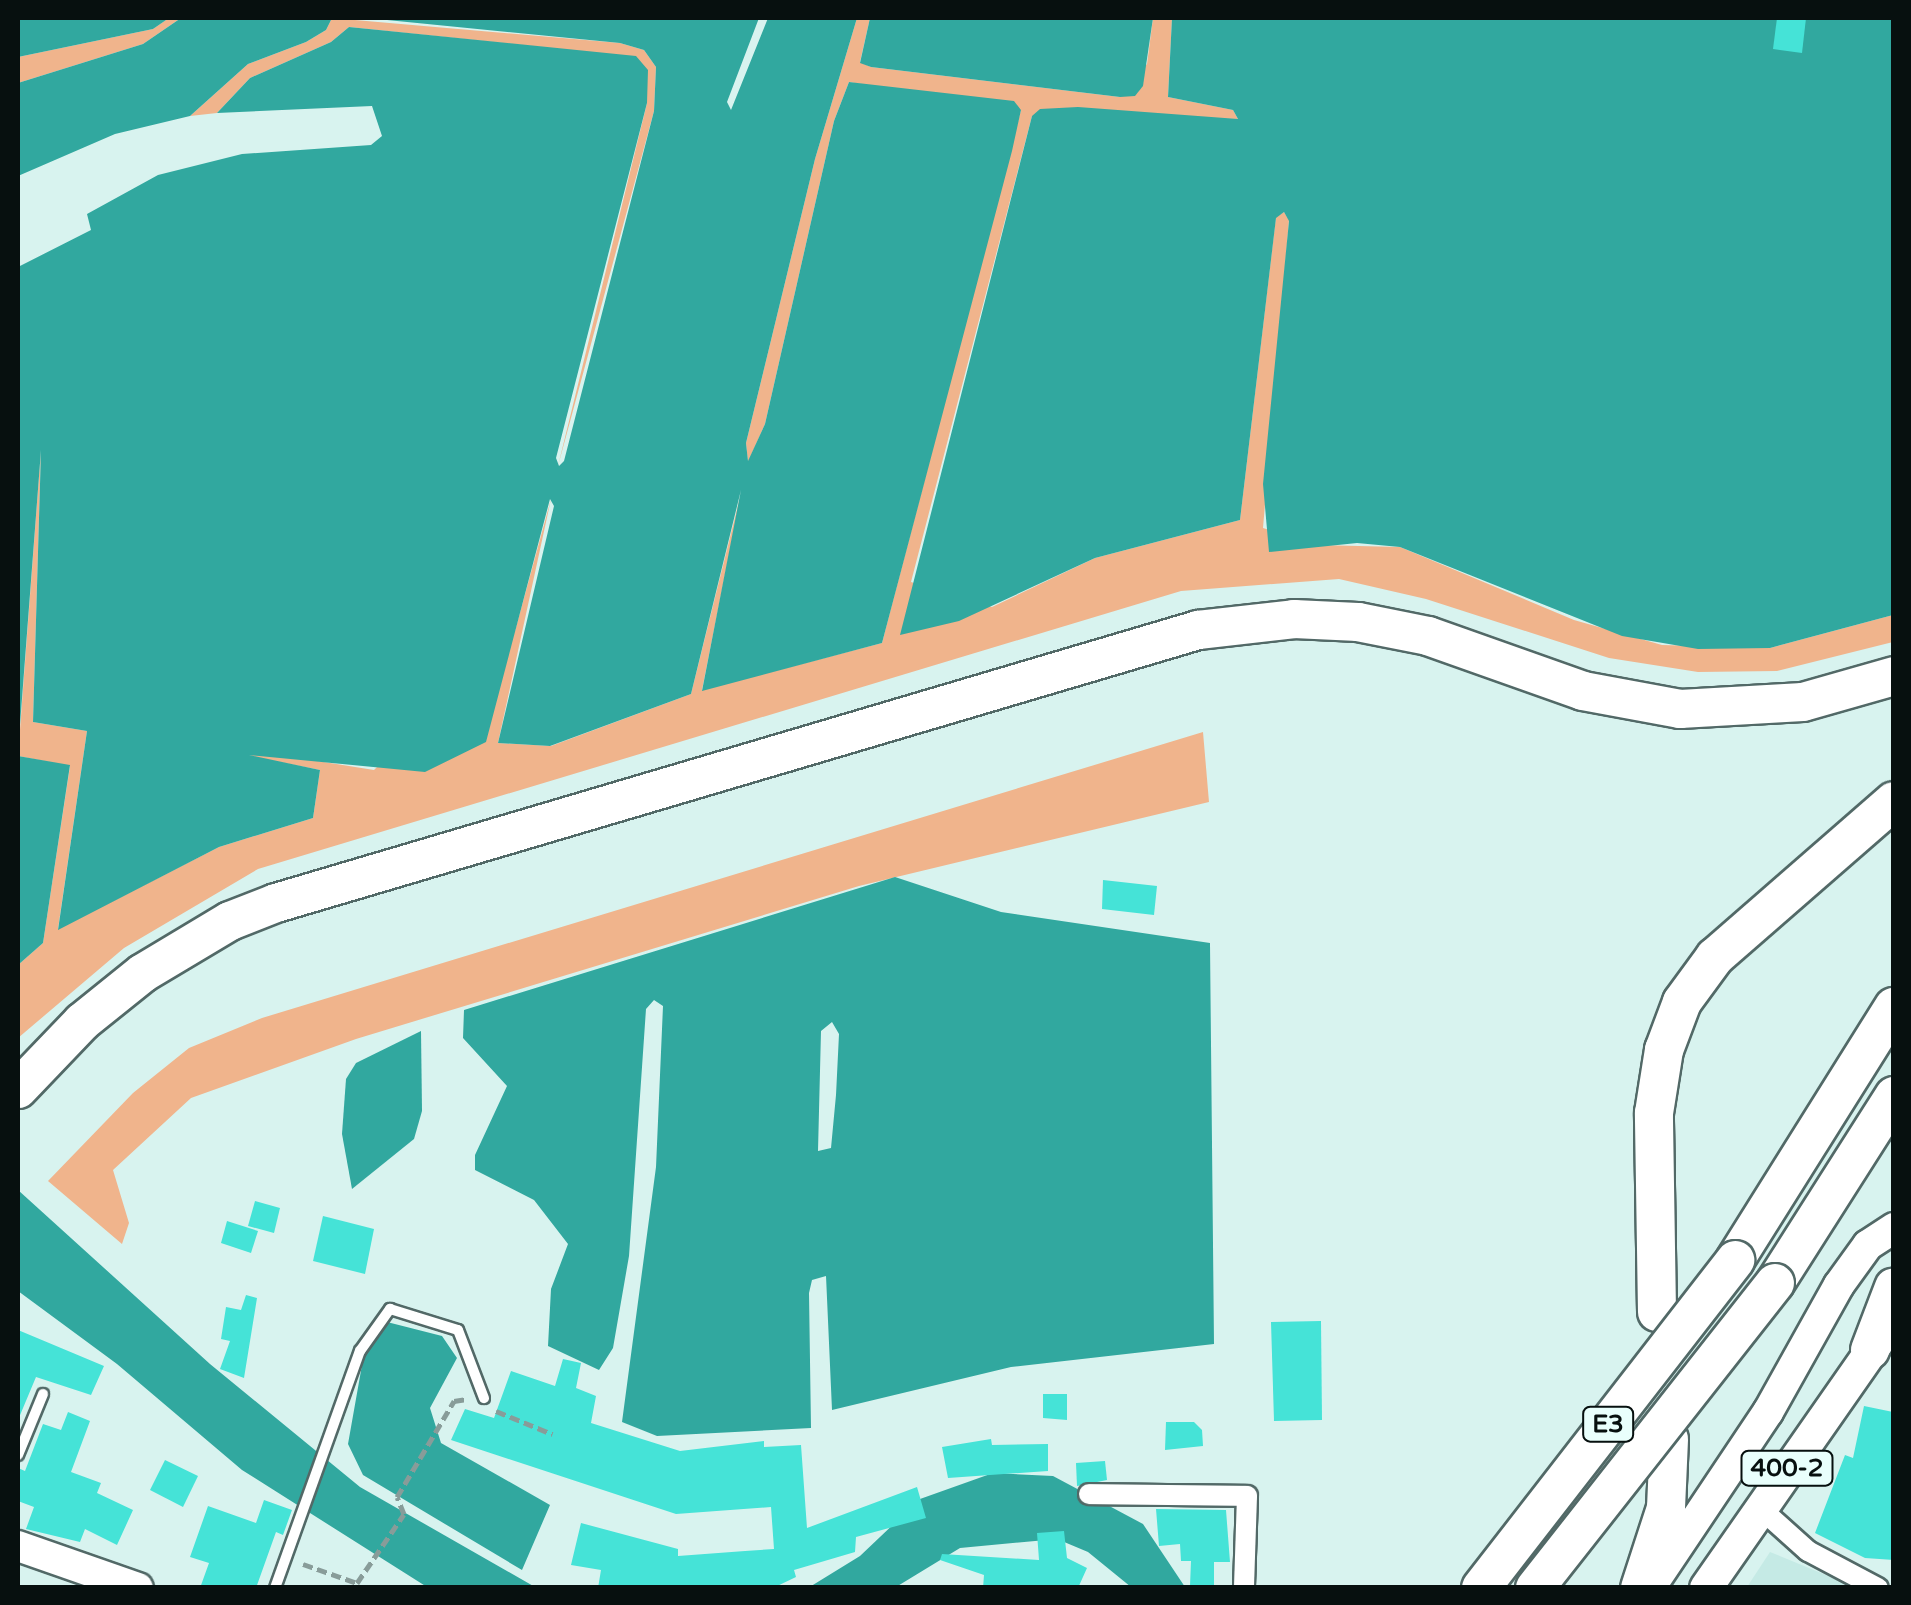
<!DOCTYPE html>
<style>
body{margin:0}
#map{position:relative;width:1911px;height:1605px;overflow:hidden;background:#d8f3ef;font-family:"Varela Round",sans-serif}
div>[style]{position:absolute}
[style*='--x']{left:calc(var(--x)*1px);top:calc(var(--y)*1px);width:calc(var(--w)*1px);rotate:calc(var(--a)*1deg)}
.built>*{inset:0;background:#c5eae5}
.green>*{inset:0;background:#f0b48c}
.water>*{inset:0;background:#31a89f}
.building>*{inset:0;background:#45e3d7}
.path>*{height:5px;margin-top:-2.5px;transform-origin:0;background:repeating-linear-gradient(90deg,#889c99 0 10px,transparent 0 15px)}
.roads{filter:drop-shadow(2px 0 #526967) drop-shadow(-2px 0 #526967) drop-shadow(0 2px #526967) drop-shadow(0 -2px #526967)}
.lane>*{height:10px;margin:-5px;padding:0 5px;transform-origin:5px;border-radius:5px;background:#fff}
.street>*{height:20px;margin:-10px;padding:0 10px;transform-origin:10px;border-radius:10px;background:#fff}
.secondary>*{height:30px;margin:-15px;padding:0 15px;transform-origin:15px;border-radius:15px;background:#fff}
.primary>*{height:32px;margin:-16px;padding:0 16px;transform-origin:16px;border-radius:16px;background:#fff}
.highway>*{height:38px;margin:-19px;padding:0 19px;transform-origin:19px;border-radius:19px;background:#fff}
.bridges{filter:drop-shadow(2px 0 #526967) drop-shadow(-2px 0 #526967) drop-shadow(0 2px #526967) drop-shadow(0 -2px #526967)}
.highway-bridge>*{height:38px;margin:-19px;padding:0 19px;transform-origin:19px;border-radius:19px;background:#fff}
span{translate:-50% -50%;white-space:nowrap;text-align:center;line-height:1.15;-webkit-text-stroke:10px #e9fffc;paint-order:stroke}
.shield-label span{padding:2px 8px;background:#e9fffc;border:2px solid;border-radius:8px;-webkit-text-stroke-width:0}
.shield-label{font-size:25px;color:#07100f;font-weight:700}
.frame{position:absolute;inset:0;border:20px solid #07100f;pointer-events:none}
</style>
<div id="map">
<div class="built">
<i style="clip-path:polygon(1770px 1552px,1855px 1587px,1747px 1587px)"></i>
</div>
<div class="green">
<i style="clip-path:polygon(169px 18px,181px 18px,143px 44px,18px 83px,18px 57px,153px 29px)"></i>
<i style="clip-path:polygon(332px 18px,620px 43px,644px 50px,656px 67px,654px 111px,558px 466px,647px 103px,636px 57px,349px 27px,331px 42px,250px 78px,217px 113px,190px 116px,248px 64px,306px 42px,326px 30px)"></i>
<i style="clip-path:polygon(857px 18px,870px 18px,860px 62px,871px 67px,1120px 97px,1147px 64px,1153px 18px,1172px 18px,1168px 97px,1233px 110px,1238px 119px,1032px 116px,911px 582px,992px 607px,1095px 558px,1240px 520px,1276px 217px,1284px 212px,1289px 220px,1263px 528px,1317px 545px,1400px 547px,1574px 620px,1662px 645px,1770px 648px,1893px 615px,1893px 642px,1777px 671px,1698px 672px,1609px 658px,1426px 599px,1339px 579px,1181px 591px,258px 869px,124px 948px,18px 1038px,18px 965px,43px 943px,70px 766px,18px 756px,41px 449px,33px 722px,87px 731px,58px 929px,219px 847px,313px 818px,320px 770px,249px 756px,261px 752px,374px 770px,515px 631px,551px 499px,498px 743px,551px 746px,691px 694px,742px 489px,702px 690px,882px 643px,1021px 110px,849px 82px,834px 121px,765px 424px,748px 462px,746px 443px,815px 159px)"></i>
<i style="clip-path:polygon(1203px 732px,1209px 802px,859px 886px,356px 1039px,191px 1098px,113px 1170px,129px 1223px,122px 1244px,48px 1181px,133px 1093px,189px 1048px,262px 1018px)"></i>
</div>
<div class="water">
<i style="clip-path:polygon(18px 18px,169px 18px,153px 29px,18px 57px)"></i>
<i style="clip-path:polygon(181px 18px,332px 18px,326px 30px,306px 42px,248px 64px,190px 116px,115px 134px,18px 176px,18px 83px,143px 44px)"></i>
<i style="clip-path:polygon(367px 18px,759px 18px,727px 102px,731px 110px,768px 18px,857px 18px,815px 159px,746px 443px,748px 461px,765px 424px,834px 121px,849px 82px,1014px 101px,1021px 110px,1012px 151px,882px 643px,702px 691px,741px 490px,691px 694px,550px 746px,498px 743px,554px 506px,550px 499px,486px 742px,425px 772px,249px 755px,320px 770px,313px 818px,219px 847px,58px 930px,87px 731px,33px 722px,41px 450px,18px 751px,18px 267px,91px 230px,87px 214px,158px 175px,242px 154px,371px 145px,382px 136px,372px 106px,217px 113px,250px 78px,331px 42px,349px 27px,636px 56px,648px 70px,647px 103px,556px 458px,559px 466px,564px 461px,654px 111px,656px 67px,644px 50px,620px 43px)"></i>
<i style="clip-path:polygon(870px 18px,1153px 18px,1143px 86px,1135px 96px,1120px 97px,871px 67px,860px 63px)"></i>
<i style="clip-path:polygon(1172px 18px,1893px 18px,1893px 615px,1770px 648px,1698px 649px,1622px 636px,1400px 547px,1357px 543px,1269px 552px,1263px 484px,1289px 221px,1284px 212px,1276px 218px,1240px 520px,1095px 558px,959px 621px,900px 635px,1032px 116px,1040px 109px,1078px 107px,1238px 119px,1233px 110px,1168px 97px)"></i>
<i style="clip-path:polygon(18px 756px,70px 765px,43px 943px,18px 965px)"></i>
<i style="clip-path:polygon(evenodd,895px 877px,1001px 912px,1210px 943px,1214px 1344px,1011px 1367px,832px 1410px,826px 1276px,812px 1280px,809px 1293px,811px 1428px,657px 1436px,622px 1422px,656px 1167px,663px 1006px,654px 1000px,646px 1009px,629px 1256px,613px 1348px,599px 1370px,548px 1346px,551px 1289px,568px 1244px,534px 1200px,475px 1170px,475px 1155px,507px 1086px,463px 1038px,464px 1010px,895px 877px,832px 1022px,839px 1034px,836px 1095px,831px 1148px,818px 1151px,821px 1031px,832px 1022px)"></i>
<i style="clip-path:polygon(421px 1031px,422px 1111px,414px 1139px,352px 1189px,342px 1134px,346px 1079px,356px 1063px)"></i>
<i style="clip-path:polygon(18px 1190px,210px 1364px,360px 1487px,535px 1587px,427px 1587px,242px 1470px,117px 1364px,18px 1291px)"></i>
<i style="clip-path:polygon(387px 1322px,442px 1336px,457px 1358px,430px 1408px,441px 1443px,550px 1505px,522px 1570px,363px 1475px,348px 1444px,365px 1348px)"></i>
<i style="clip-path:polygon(993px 1473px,1053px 1476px,1143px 1524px,1185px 1587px,1131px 1587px,1088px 1552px,1057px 1539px,960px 1548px,896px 1587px,808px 1588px,860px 1556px,920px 1499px)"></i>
</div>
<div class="building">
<i style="clip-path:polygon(1777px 18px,1806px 18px,1802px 53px,1773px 49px)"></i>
<i style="clip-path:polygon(1103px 880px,1157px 886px,1154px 915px,1102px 909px)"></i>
<i style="clip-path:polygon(255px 1201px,280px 1208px,274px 1233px,248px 1226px)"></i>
<i style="clip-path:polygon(323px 1216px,374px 1229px,365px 1274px,313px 1261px)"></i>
<i style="clip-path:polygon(227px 1221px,258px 1231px,251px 1253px,221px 1243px)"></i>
<i style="clip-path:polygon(246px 1295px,257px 1298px,244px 1378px,220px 1369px,230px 1341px,221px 1339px,226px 1307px,241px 1310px)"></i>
<i style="clip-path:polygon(1321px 1321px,1322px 1420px,1274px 1421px,1271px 1322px)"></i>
<i style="clip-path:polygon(18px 1330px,104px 1366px,91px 1395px,36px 1377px,18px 1420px)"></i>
<i style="clip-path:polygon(563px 1359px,581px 1363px,576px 1388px,596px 1396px,591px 1423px,680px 1451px,764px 1441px,764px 1447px,801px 1445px,807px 1528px,917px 1487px,926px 1518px,856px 1537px,855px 1552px,794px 1570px,796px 1577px,773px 1588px,598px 1588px,601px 1570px,571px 1565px,581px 1523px,678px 1549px,678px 1556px,745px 1551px,774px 1549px,771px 1507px,676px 1514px,451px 1440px,465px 1409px,494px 1418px,511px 1371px,555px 1386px)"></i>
<i style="clip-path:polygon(1043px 1394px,1067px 1394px,1067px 1420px,1043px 1418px)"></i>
<i style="clip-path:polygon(1864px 1406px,1893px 1412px,1894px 1560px,1865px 1558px,1815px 1533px,1845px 1455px,1853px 1458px)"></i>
<i style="clip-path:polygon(68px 1412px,90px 1421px,71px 1472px,101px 1483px,97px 1493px,133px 1510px,117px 1545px,85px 1529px,80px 1542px,26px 1529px,34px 1507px,18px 1501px,18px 1468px,25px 1471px,43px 1424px,61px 1430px)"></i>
<i style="clip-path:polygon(1166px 1422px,1194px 1422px,1202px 1430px,1203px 1446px,1165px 1450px)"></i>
<i style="clip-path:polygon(991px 1439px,992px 1445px,1048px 1444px,1048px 1471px,948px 1478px,942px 1447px)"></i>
<i style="clip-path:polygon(165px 1460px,198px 1476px,183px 1507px,150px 1490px)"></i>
<i style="clip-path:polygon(1105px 1461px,1107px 1480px,1077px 1486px,1076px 1463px)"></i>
<i style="clip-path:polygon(264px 1500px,292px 1510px,283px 1535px,276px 1532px,256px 1588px,200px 1588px,209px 1563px,190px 1557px,208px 1506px,256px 1523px)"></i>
<i style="clip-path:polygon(1156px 1509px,1226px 1510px,1230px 1562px,1214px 1562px,1214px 1585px,1190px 1586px,1191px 1561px,1181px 1561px,1180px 1544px,1159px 1546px)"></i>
<i style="clip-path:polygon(1064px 1531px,1067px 1558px,1087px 1568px,1078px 1588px,983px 1588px,984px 1575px,940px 1560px,942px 1554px,1039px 1560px,1037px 1533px)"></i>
</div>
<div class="path">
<i style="--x:496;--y:1411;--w:61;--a:22.3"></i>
<i style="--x:303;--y:1564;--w:57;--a:19.4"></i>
<i style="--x:357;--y:1583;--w:83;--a:-55.7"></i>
<i style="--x:404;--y:1514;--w:18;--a:-112"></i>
<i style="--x:397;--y:1497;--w:112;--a:-59.3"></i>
<i style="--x:454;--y:1401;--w:13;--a:-9"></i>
</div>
<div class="roads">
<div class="lane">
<i style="--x:18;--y:1455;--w:66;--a:-67.7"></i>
<i style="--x:275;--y:1588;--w:252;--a:-70.3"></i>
<i style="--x:360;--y:1351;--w:52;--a:-54.5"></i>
<i style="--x:390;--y:1309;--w:71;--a:17.2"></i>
<i style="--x:458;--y:1330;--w:73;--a:69.1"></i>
</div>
<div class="street">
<i style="--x:1089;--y:1494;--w:158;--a:0.7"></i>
<i style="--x:1247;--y:1496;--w:92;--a:91.9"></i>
<i style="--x:1760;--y:1508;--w:64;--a:41.9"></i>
<i style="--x:1808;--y:1551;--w:79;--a:27.9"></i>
</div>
<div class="secondary">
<i style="--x:18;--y:1546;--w:127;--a:19.3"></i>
<i style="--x:1650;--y:1588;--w:212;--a:-56.2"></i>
<i style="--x:1768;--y:1412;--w:145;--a:-60.8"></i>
<i style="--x:1839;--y:1285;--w:49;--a:-54.1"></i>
<i style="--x:1868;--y:1245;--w:31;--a:-33"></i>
</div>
<div class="primary">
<i style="--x:1706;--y:1588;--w:316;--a:-55.1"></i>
</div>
<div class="highway">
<i style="--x:18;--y:1089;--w:93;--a:-46.3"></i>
<i style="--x:82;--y:1022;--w:78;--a:-38.8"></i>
<i style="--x:143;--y:973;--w:101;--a:-30.9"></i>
<i style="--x:230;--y:921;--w:49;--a:-21.4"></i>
<i style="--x:276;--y:903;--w:962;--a:-16.49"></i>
<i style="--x:1198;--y:630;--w:97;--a:-6.5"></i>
<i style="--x:1294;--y:619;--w:64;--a:2.7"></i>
<i style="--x:1358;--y:622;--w:71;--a:11.3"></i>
<i style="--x:1428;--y:636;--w:164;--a:19.5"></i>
<i style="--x:1583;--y:691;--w:99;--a:10.5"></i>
<i style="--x:1680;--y:709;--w:123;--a:-3.3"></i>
<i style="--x:1803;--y:702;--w:95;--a:-15.9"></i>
<i style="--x:1735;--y:1260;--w:299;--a:-57.9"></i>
<i style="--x:1775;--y:1283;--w:222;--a:-57.5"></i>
<i style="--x:1657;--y:1312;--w:199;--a:-90.9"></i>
<i style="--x:1654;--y:1113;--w:64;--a:-81"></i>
<i style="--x:1664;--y:1050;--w:51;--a:-69.4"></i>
<i style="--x:1682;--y:1002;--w:56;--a:-53.7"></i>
<i style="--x:1715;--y:957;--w:237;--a:-41.1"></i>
<i style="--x:1870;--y:1350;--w:67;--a:-69.1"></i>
<i style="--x:1640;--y:1588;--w:84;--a:-72"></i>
<i style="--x:1666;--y:1508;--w:69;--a:-87.5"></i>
</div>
</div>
<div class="bridges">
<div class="highway-bridge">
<i style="--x:1481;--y:1588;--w:415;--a:-52.2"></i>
<i style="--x:1535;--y:1588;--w:388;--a:-51.8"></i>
</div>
</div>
<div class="shield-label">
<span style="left:1608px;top:1424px">E3</span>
<span style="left:1787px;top:1468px">400-2</span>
</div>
<div class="frame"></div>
</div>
